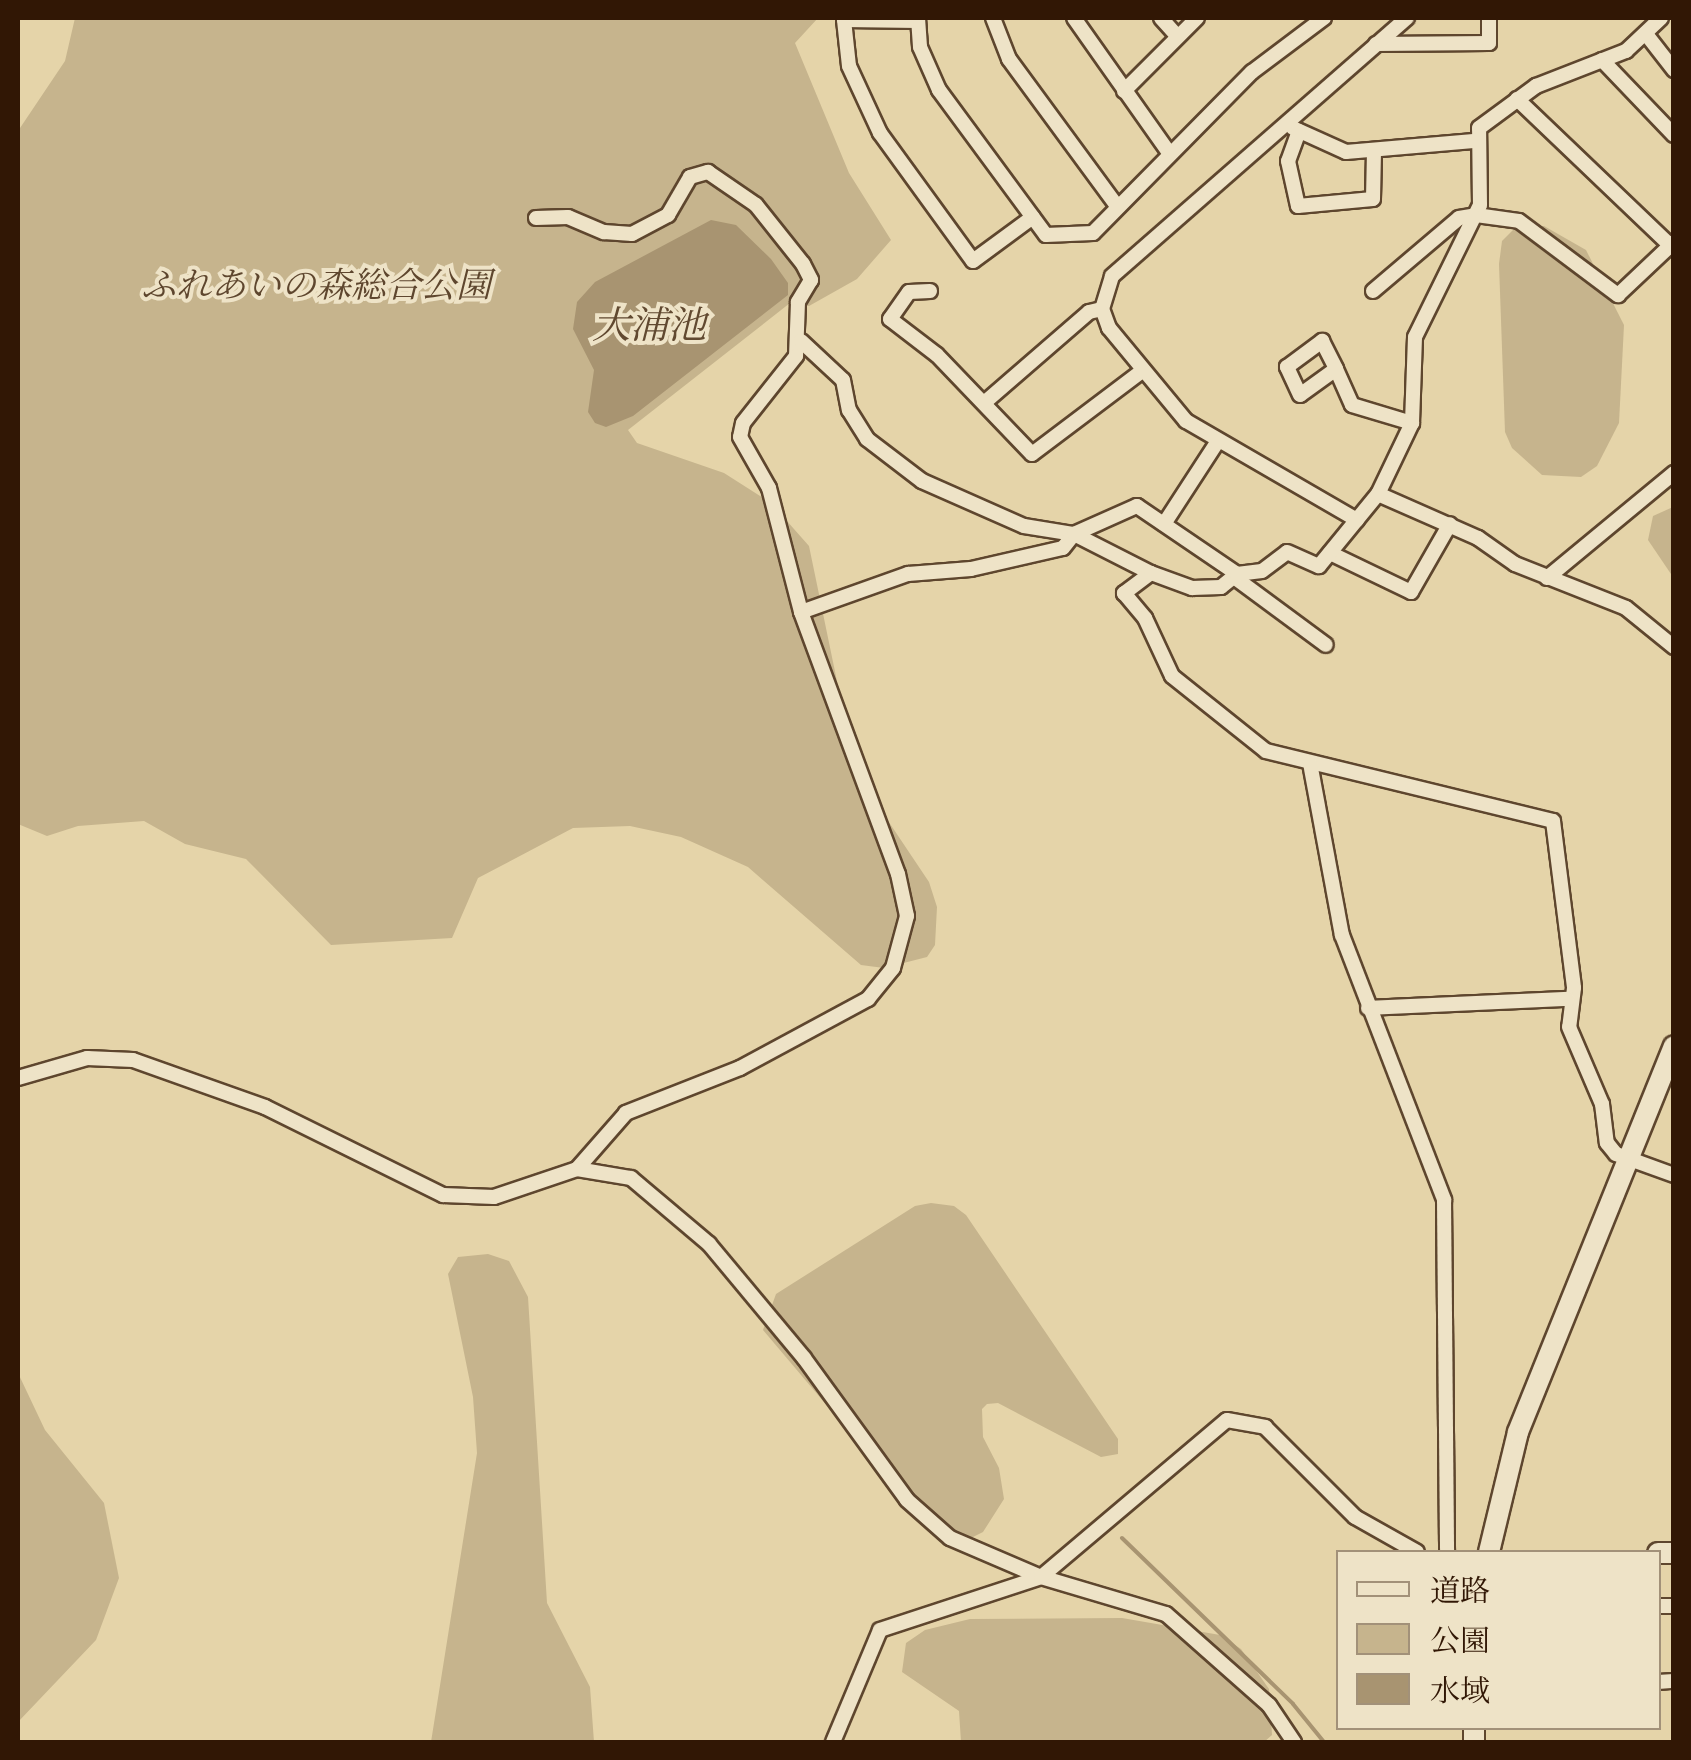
<!DOCTYPE html>
<meta charset="utf-8">
<style>
body{margin:0}
#map{position:relative;width:1691px;height:1760px;overflow:hidden;background:#e5d4a9;font-family:"Gentium Book Plus","Noto Serif JP",serif}
div>[style]{position:absolute}
[style*='--x']{left:calc(var(--x)*1px);top:calc(var(--y)*1px);width:calc(var(--w)*1px);rotate:calc(var(--a)*1deg)}
.green>*{inset:0;background:#c6b48d}
.water>*{inset:0;background:#a89471}
.stream>*{height:4px;margin:-2px;padding:0 2px;transform-origin:2px;border-radius:2px;background:#a89471}
.roads{filter:drop-shadow(2px 0 #5e462e) drop-shadow(-2px 0 #5e462e) drop-shadow(0 2px #5e462e) drop-shadow(0 -2px #5e462e)}
.street>*{height:14px;margin:-7px;padding:0 7px;transform-origin:7px;border-radius:7px;background:#eee3c7}
.secondary>*{height:20px;margin:-10px;padding:0 10px;transform-origin:10px;border-radius:10px;background:#eee3c7}
span{translate:-50% -50%;white-space:nowrap;text-align:center;line-height:1.15;-webkit-text-stroke:8px #eee3c7;paint-order:stroke}
.park-label{font-size:35px;color:#5e462e;font-style:italic}
.water-label{font-size:38px;color:#614930;font-style:italic}
.frame{position:absolute;inset:0;border:20px solid #311705;pointer-events:none}
.legend{position:absolute;left:1336px;top:1550px;width:325px;height:180px;box-sizing:border-box;background:#eee3c7;border:2px solid #a29179;margin:0;padding:12px 18px;list-style:none;font-size:30px;color:#311705}
.legend li{display:flex;align-items:center;gap:20px;height:50px}
.legend b{width:50px;border:2px solid #a29179}
</style>
<div id="map">
<div class="green">
<i style="clip-path:polygon(75px 18px,818px 18px,795px 43px,849px 173px,891px 240px,857px 279px,809px 306px,790px 303px,628px 430px,637px 443px,724px 473px,771px 503px,809px 546px,856px 773px,929px 882px,937px 907px,935px 945px,927px 957px,884px 968px,861px 965px,748px 867px,681px 837px,630px 826px,573px 828px,478px 878px,452px 938px,331px 945px,246px 859px,185px 844px,144px 821px,78px 826px,47px 836px,18px 824px,18px 131px,65px 61px)"></i>
<i style="clip-path:polygon(1517px 226px,1544px 226px,1586px 250px,1624px 325px,1619px 423px,1597px 466px,1581px 477px,1542px 475px,1512px 448px,1505px 432px,1499px 264px,1502px 241px)"></i>
<i style="clip-path:polygon(1673px 507px,1674px 507px,1673px 577px,1648px 540px,1653px 516px)"></i>
<i style="clip-path:polygon(931px 1203px,954px 1206px,966px 1215px,1118px 1439px,1118px 1454px,1101px 1457px,998px 1403px,987px 1404px,982px 1409px,983px 1437px,999px 1468px,1004px 1499px,983px 1532px,965px 1541px,952px 1541px,867px 1453px,763px 1330px,776px 1294px,915px 1206px)"></i>
<i style="clip-path:polygon(488px 1254px,509px 1261px,528px 1297px,547px 1603px,590px 1687px,594px 1742px,431px 1742px,477px 1453px,473px 1397px,448px 1274px,458px 1257px)"></i>
<i style="clip-path:polygon(18px 1373px,45px 1430px,104px 1503px,119px 1578px,96px 1640px,18px 1722px)"></i>
<i style="clip-path:polygon(1122px 1618px,1220px 1635px,1241px 1649px,1269px 1689px,1272px 1735px,1264px 1742px,961px 1742px,959px 1711px,902px 1672px,906px 1643px,925px 1630px,970px 1619px)"></i>
</div>
<div class="water">
<i style="clip-path:polygon(711px 220px,736px 225px,771px 259px,788px 283px,788px 295px,633px 416px,606px 427px,595px 423px,588px 412px,594px 370px,573px 329px,577px 302px,595px 282px)"></i>
</div>
<div class="stream">
<i style="--x:1122;--y:1538;--w:238;--a:44.1"></i>
<i style="--x:1293;--y:1704;--w:49;--a:50.8"></i>
</div>
<div class="roads">
<div class="street">
<i style="--x:918;--y:18;--w:29;--a:86"></i>
<i style="--x:920;--y:47;--w:47;--a:66.2"></i>
<i style="--x:939;--y:90;--w:180;--a:53.6"></i>
<i style="--x:1046;--y:235;--w:47;--a:-2.4"></i>
<i style="--x:1093;--y:233;--w:226;--a:-45.4"></i>
<i style="--x:1252;--y:72;--w:90;--a:-36.9"></i>
<i style="--x:993;--y:18;--w:44;--a:68.7"></i>
<i style="--x:1009;--y:59;--w:182;--a:53.7"></i>
<i style="--x:1074;--y:18;--w:166;--a:54.8"></i>
<i style="--x:1161;--y:18;--w:24;--a:48"></i>
<i style="--x:918;--y:21;--w:74;--a:-179.2"></i>
<i style="--x:844;--y:20;--w:46;--a:83.8"></i>
<i style="--x:849;--y:66;--w:74;--a:65.2"></i>
<i style="--x:880;--y:133;--w:158;--a:54"></i>
<i style="--x:973;--y:261;--w:74;--a:-36.3"></i>
<i style="--x:1646;--y:34;--w:46;--a:52.1"></i>
<i style="--x:1376;--y:44;--w:113;--a:-0.5"></i>
<i style="--x:1489;--y:43;--w:25;--a:-90"></i>
<i style="--x:1602;--y:60;--w:104;--a:46.2"></i>
<i style="--x:1124;--y:91;--w:103;--a:-45"></i>
<i style="--x:1517;--y:99;--w:211;--a:43.7"></i>
<i style="--x:1293;--y:128;--w:58;--a:24.4"></i>
<i style="--x:1346;--y:152;--w:128;--a:-4.9"></i>
<i style="--x:1299;--y:131;--w:32;--a:110"></i>
<i style="--x:1288;--y:161;--w:46;--a:77.5"></i>
<i style="--x:1298;--y:206;--w:75;--a:-5.3"></i>
<i style="--x:1373;--y:199;--w:49;--a:-88.8"></i>
<i style="--x:536;--y:218;--w:32;--a:-2"></i>
<i style="--x:568;--y:217;--w:39;--a:23"></i>
<i style="--x:604;--y:232;--w:28;--a:4"></i>
<i style="--x:632;--y:234;--w:41;--a:-27.8"></i>
<i style="--x:668;--y:215;--w:44;--a:-59.9"></i>
<i style="--x:690;--y:177;--w:19;--a:-16"></i>
<i style="--x:708;--y:172;--w:58;--a:34.5"></i>
<i style="--x:756;--y:205;--w:75;--a:51.5"></i>
<i style="--x:803;--y:264;--w:18;--a:63"></i>
<i style="--x:811;--y:280;--w:26;--a:121"></i>
<i style="--x:798;--y:302;--w:54;--a:92.1"></i>
<i style="--x:796;--y:356;--w:85;--a:128.3"></i>
<i style="--x:743;--y:423;--w:14;--a:102"></i>
<i style="--x:740;--y:437;--w:59;--a:60.4"></i>
<i style="--x:769;--y:488;--w:128;--a:75.5"></i>
<i style="--x:801;--y:612;--w:279;--a:69.7"></i>
<i style="--x:898;--y:874;--w:43;--a:77.9"></i>
<i style="--x:907;--y:916;--w:54;--a:105.1"></i>
<i style="--x:893;--y:968;--w:40;--a:129"></i>
<i style="--x:868;--y:999;--w:145;--a:151.7"></i>
<i style="--x:740;--y:1068;--w:123;--a:158.5"></i>
<i style="--x:626;--y:1113;--w:74;--a:131.2"></i>
<i style="--x:930;--y:291;--w:21;--a:177"></i>
<i style="--x:909;--y:292;--w:33;--a:125"></i>
<i style="--x:890;--y:319;--w:59;--a:37.5"></i>
<i style="--x:937;--y:355;--w:137;--a:46.2"></i>
<i style="--x:1032;--y:454;--w:138;--a:-37"></i>
<i style="--x:1373;--y:291;--w:113;--a:-40.3"></i>
<i style="--x:1459;--y:218;--w:17;--a:-10"></i>
<i style="--x:1476;--y:215;--w:43;--a:7.9"></i>
<i style="--x:1519;--y:221;--w:124;--a:36.8"></i>
<i style="--x:1618;--y:295;--w:77;--a:-43.4"></i>
<i style="--x:801;--y:341;--w:57;--a:42.9"></i>
<i style="--x:843;--y:380;--w:31;--a:79"></i>
<i style="--x:849;--y:410;--w:34;--a:58"></i>
<i style="--x:867;--y:439;--w:69;--a:37.4"></i>
<i style="--x:922;--y:481;--w:111;--a:23.8"></i>
<i style="--x:1024;--y:526;--w:51;--a:9.1"></i>
<i style="--x:1074;--y:534;--w:86;--a:26.9"></i>
<i style="--x:1151;--y:573;--w:34;--a:143"></i>
<i style="--x:1124;--y:593;--w:33;--a:50"></i>
<i style="--x:1145;--y:618;--w:64;--a:65"></i>
<i style="--x:1172;--y:676;--w:120;--a:38.6"></i>
<i style="--x:1266;--y:751;--w:295;--a:13.7"></i>
<i style="--x:1553;--y:821;--w:168;--a:82.8"></i>
<i style="--x:1574;--y:988;--w:39;--a:97"></i>
<i style="--x:1569;--y:1027;--w:84;--a:66.8"></i>
<i style="--x:1602;--y:1104;--w:39;--a:83"></i>
<i style="--x:1607;--y:1143;--w:14;--a:51"></i>
<i style="--x:1616;--y:1154;--w:62;--a:19.9"></i>
<i style="--x:1336;--y:369;--w:44;--a:144.2"></i>
<i style="--x:1300;--y:395;--w:31;--a:-115"></i>
<i style="--x:1287;--y:367;--w:44;--a:-36.6"></i>
<i style="--x:1322;--y:341;--w:31;--a:63"></i>
<i style="--x:1336;--y:369;--w:39;--a:66"></i>
<i style="--x:1352;--y:405;--w:63;--a:16.7"></i>
<i style="--x:984;--y:403;--w:139;--a:-40.9"></i>
<i style="--x:1089;--y:312;--w:13;--a:-13"></i>
<i style="--x:1378;--y:494;--w:109;--a:23.7"></i>
<i style="--x:1478;--y:538;--w:45;--a:35.1"></i>
<i style="--x:1515;--y:564;--w:119;--a:21.6"></i>
<i style="--x:1626;--y:608;--w:62;--a:39.1"></i>
<i style="--x:1357;--y:520;--w:198;--a:-149.9"></i>
<i style="--x:1186;--y:421;--w:121;--a:-129.6"></i>
<i style="--x:1109;--y:328;--w:20;--a:-110"></i>
<i style="--x:1102;--y:309;--w:34;--a:-73"></i>
<i style="--x:1112;--y:276;--w:392;--a:-41.2"></i>
<i style="--x:1164;--y:524;--w:99;--a:-57"></i>
<i style="--x:1330;--y:553;--w:90;--a:25.7"></i>
<i style="--x:1411;--y:592;--w:78;--a:-60.2"></i>
<i style="--x:1151;--y:573;--w:44;--a:20.1"></i>
<i style="--x:1192;--y:588;--w:29;--a:-2"></i>
<i style="--x:1221;--y:587;--w:21;--a:-39"></i>
<i style="--x:1234;--y:577;--w:114;--a:36.5"></i>
<i style="--x:1547;--y:578;--w:165;--a:-39.6"></i>
<i style="--x:801;--y:612;--w:114;--a:-19.6"></i>
<i style="--x:908;--y:574;--w:63;--a:-4.5"></i>
<i style="--x:971;--y:569;--w:94;--a:-12.9"></i>
<i style="--x:1063;--y:548;--w:18;--a:-52"></i>
<i style="--x:1074;--y:534;--w:69;--a:-24"></i>
<i style="--x:1137;--y:506;--w:121;--a:34.2"></i>
<i style="--x:1237;--y:574;--w:25;--a:-7"></i>
<i style="--x:1262;--y:571;--w:31;--a:-37"></i>
<i style="--x:1287;--y:552;--w:35;--a:24"></i>
<i style="--x:1319;--y:566;--w:93;--a:-50.7"></i>
<i style="--x:1378;--y:494;--w:79;--a:-64.4"></i>
<i style="--x:1412;--y:423;--w:86;--a:-88"></i>
<i style="--x:1415;--y:337;--w:147;--a:-63.8"></i>
<i style="--x:1480;--y:205;--w:77;--a:-90.7"></i>
<i style="--x:1479;--y:128;--w:71;--a:-36.4"></i>
<i style="--x:1536;--y:86;--w:97;--a:-21.3"></i>
<i style="--x:1626;--y:51;--w:48;--a:-43.3"></i>
<i style="--x:1310;--y:763;--w:175;--a:79.5"></i>
<i style="--x:1342;--y:935;--w:284;--a:68.9"></i>
<i style="--x:1444;--y:1200;--w:352;--a:89.5"></i>
<i style="--x:1368;--y:1008;--w:200;--a:-2.6"></i>
<i style="--x:18;--y:1078;--w:72;--a:-16.2"></i>
<i style="--x:87;--y:1058;--w:46;--a:2.5"></i>
<i style="--x:133;--y:1060;--w:140;--a:19.6"></i>
<i style="--x:265;--y:1107;--w:199;--a:26.3"></i>
<i style="--x:443;--y:1195;--w:51;--a:2.2"></i>
<i style="--x:494;--y:1197;--w:88;--a:-18.6"></i>
<i style="--x:577;--y:1169;--w:55;--a:9.5"></i>
<i style="--x:631;--y:1178;--w:102;--a:40.2"></i>
<i style="--x:709;--y:1244;--w:148;--a:50.2"></i>
<i style="--x:804;--y:1358;--w:175;--a:54"></i>
<i style="--x:907;--y:1500;--w:57;--a:41.5"></i>
<i style="--x:950;--y:1538;--w:99;--a:23.2"></i>
<i style="--x:1041;--y:1577;--w:130;--a:16.5"></i>
<i style="--x:1166;--y:1614;--w:137;--a:41.5"></i>
<i style="--x:1269;--y:1705;--w:45;--a:56"></i>
<i style="--x:1658;--y:1606;--w:16;--a:0"></i>
<i style="--x:1658;--y:1682;--w:16;--a:-4"></i>
<i style="--x:833;--y:1742;--w:121;--a:-67.2"></i>
<i style="--x:880;--y:1630;--w:169;--a:-18.2"></i>
<i style="--x:1041;--y:1577;--w:243;--a:-40.2"></i>
<i style="--x:1227;--y:1420;--w:39;--a:10"></i>
<i style="--x:1265;--y:1427;--w:127;--a:45"></i>
<i style="--x:1355;--y:1517;--w:71;--a:29.4"></i>
</div>
<div class="secondary">
<i style="--x:1489;--y:1552;--w:123;--a:-76.4"></i>
<i style="--x:1518;--y:1432;--w:416;--a:-68"></i>
<i style="--x:1658;--y:1553;--w:16;--a:0"></i>
<i style="--x:1474;--y:1742;--w:14;--a:-90"></i>
</div>
</div>
<div class="park-label">
<span style="left:316px;top:285px">ふれあいの森総合公園</span>
</div>
<div class="water-label">
<span style="left:649px;top:325px">大浦池</span>
</div>
<div class="frame"></div>
<ul class="legend">
<li><b style="height:12px;background:#eee3c7"></b>道路</li>
<li><b style="height:28px;background:#c6b48d"></b>公園</li>
<li><b style="height:28px;background:#a89471"></b>水域</li>
</ul>
</div>
